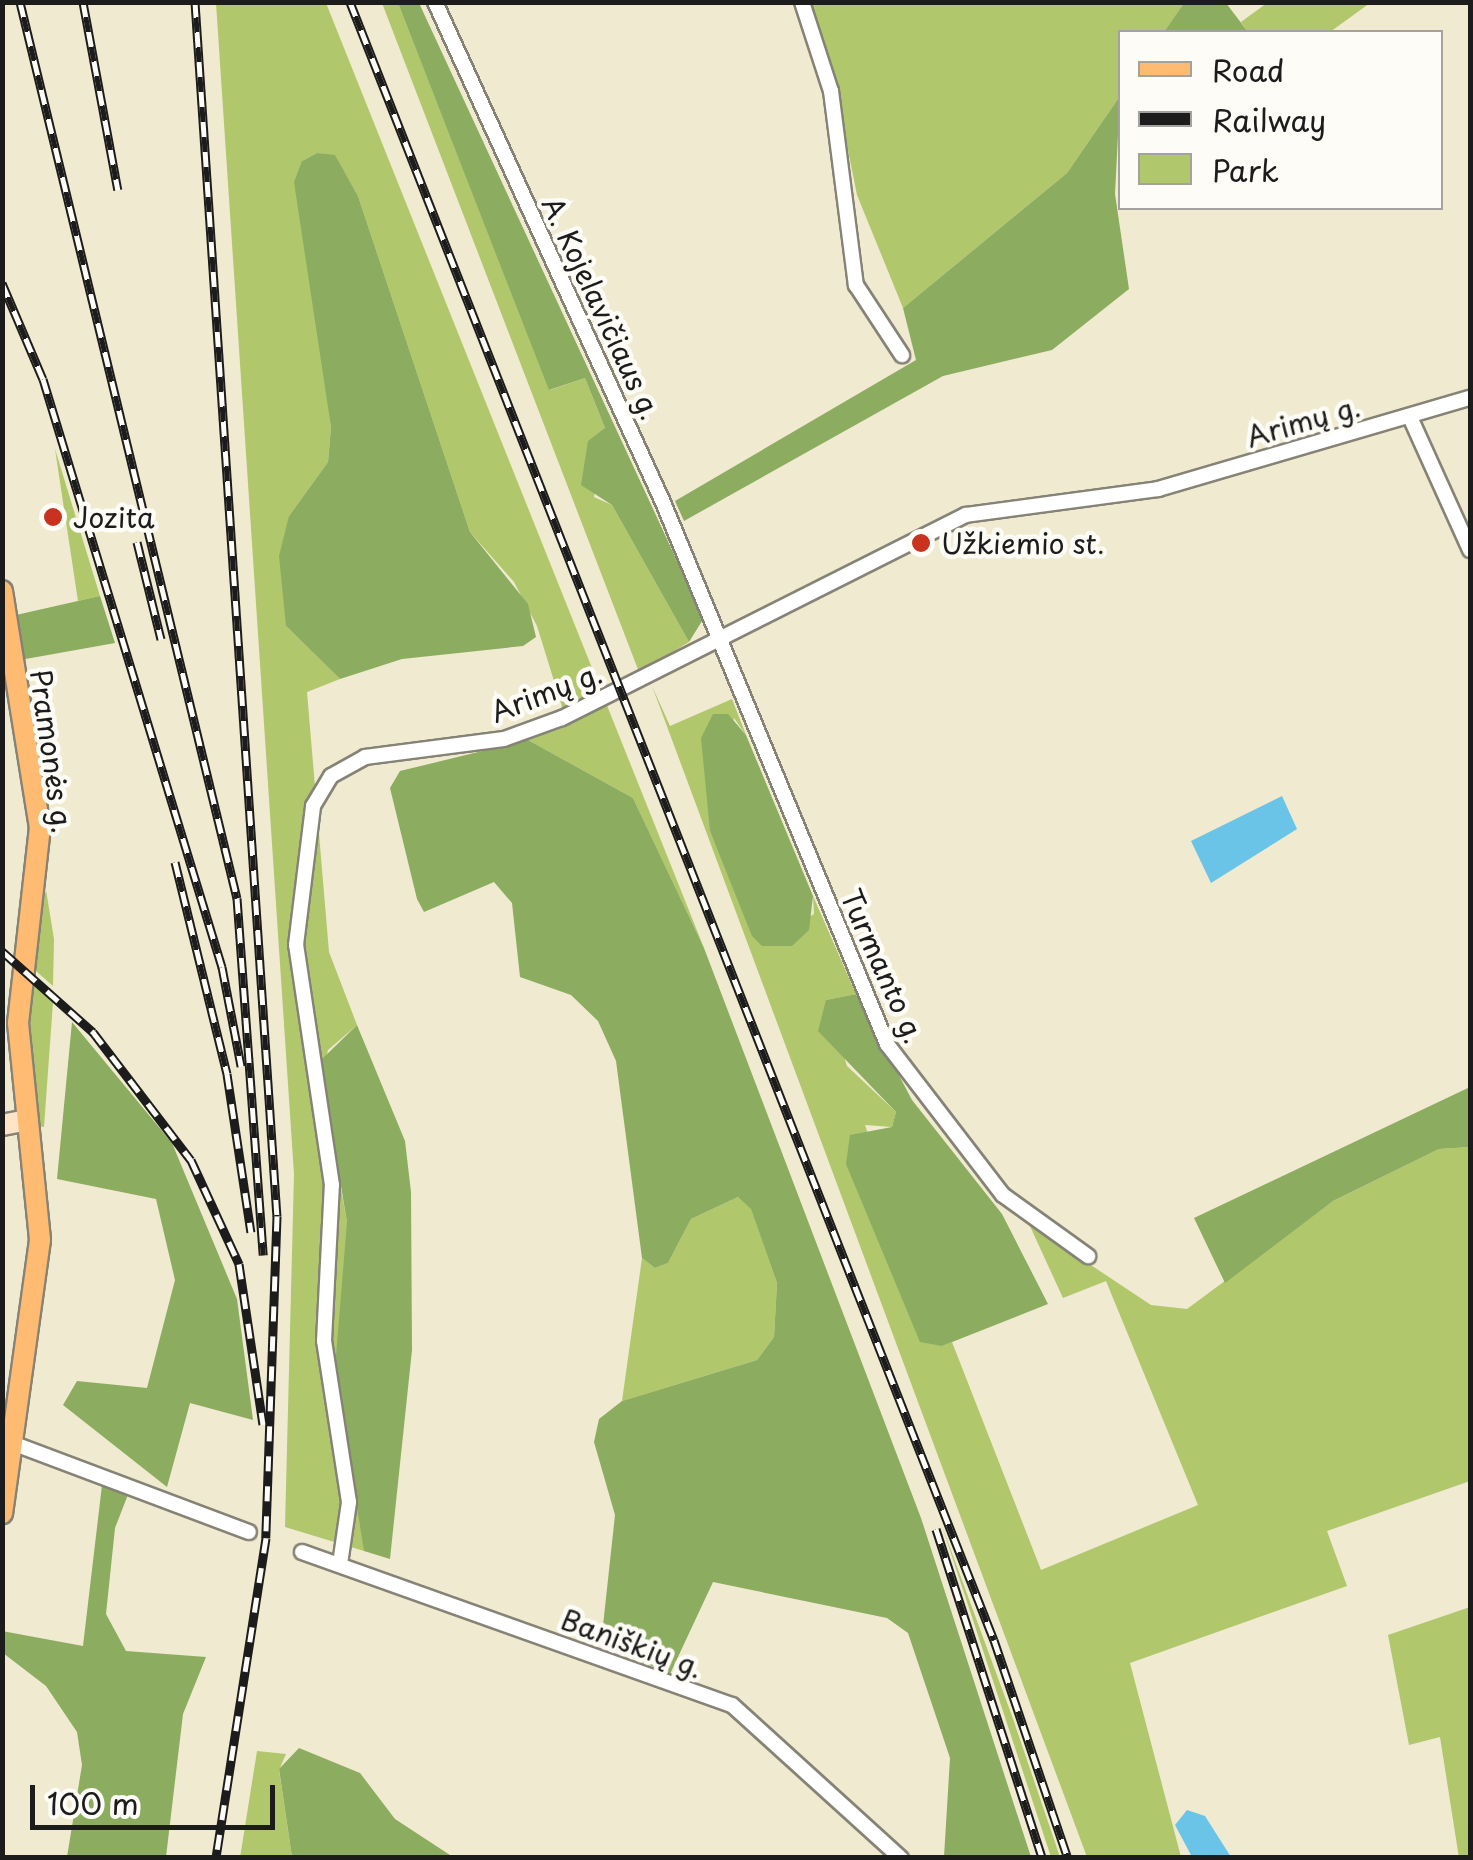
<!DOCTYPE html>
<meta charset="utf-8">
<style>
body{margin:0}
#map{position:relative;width:1473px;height:1860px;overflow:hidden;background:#efead0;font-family:"Playpen Sans",sans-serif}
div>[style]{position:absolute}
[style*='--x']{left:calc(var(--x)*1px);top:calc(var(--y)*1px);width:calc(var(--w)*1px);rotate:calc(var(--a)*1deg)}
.green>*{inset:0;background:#b0c76c}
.forest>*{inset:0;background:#8cac60}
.water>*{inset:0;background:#6ac4e8}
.roads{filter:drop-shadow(2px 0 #868376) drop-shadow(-2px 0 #868376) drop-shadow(0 2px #868376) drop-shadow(0 -2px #868376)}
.minor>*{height:14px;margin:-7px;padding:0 7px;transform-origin:7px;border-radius:7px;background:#fff}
.secondary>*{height:20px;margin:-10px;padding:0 10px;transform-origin:10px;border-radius:10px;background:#ffe4c6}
.primary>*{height:20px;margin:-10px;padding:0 10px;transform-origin:10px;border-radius:10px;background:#ffbb71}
.rail>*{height:9px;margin-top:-4.5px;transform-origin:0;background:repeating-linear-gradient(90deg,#fdfcf7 0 15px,#1c1c1c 0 30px);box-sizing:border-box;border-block:2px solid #1c1c1c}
.dots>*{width:28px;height:28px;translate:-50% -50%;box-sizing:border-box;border:5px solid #fdfcf7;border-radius:50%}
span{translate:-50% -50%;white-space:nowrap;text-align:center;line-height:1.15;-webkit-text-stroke:9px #fdfcf7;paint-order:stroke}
.street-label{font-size:28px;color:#1c1c1c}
.poi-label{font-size:28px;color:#1c1c1c}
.left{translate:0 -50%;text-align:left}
.frame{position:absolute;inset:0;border:5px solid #1c1c1c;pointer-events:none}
.legend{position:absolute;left:1118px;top:30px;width:325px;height:180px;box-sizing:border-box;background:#fdfcf7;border:2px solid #a3a29f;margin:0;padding:12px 18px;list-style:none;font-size:30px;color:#1c1c1c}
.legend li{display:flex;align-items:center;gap:20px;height:50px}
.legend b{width:50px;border:2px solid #a3a29f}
.scale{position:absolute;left:30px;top:1785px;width:245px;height:45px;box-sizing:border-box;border:5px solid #1c1c1c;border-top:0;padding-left:12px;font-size:30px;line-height:35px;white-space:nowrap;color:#1c1c1c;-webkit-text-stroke:8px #fdfcf7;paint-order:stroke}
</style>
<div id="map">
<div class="green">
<i style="clip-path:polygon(216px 3px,326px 3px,704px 948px,633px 798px,528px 740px,568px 726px,537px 626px,514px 582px,470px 532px,358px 196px,335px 156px,317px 153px,302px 161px,331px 427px,328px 462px,289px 516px,286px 626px,340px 679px,307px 692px,329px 952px,357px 1025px,328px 1050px,321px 1080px,347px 1222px,364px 1551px,285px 1527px,294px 1174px)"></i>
<i style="clip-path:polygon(382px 3px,398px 3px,550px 390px,585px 378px,605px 428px,594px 497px,612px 505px,689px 642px,639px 672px)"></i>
<i style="clip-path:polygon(806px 3px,1185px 3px,1164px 32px,1120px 32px,1120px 96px,1067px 173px,903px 308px,857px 195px,834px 80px)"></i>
<i style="clip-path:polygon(1267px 3px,1370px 3px,1330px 32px,1248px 32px,1241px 22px)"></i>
<i style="clip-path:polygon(55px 449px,100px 596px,78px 601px)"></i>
<i style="clip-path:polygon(652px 686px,670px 726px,732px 699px,746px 735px,734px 718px,710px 831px,762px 946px,814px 914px,813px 896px,856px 994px,826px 1000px,847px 1066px,896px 1112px,892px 1127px,865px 1125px,942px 1346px,952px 1342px,1041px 1570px,1198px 1505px,1106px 1281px,1063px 1298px,1029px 1224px,1151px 1305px,1187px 1309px,1333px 1201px,1439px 1149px,1470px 1147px,1470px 1481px,1327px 1531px,1347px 1586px,1130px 1663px,1181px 1857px,1087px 1857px)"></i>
<i style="clip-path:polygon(46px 890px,54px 939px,53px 986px,28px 964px)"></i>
<i style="clip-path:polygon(27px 978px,53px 1002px,44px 1127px,38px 1126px)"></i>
<i style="clip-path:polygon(738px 1197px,751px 1208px,777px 1283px,774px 1337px,757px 1360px,622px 1401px,642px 1258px,655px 1268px,668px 1263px,691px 1219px)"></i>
<i style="clip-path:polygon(942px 1526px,1012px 1716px,1060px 1857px,1051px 1857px)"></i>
<i style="clip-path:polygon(1470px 1607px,1470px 1857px,1459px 1858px,1440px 1737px,1409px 1745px,1388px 1635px)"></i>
<i style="clip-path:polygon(257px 1751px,286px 1754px,279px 1770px,292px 1857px,240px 1858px)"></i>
</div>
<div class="forest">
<i style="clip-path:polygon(1185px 2px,1226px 3px,1248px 32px,1164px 32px)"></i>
<i style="clip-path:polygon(398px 3px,419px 3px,697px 604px,702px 621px,689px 642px,612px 505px,581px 485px,588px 441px,605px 428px,585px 378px,549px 390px)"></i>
<i style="clip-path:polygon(1120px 96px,1115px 194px,1129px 289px,1052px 350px,943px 376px,684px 521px,675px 501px,916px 360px,903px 308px,1067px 173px)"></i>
<i style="clip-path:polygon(317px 153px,335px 155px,358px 196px,470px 532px,528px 604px,536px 637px,523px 646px,402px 659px,340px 679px,286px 626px,279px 556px,289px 516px,328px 462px,331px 427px,294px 182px,302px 161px)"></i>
<i style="clip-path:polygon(100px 596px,115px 643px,20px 660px,16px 615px)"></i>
<i style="clip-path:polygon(713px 714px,728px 714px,746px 735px,813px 896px,809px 930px,792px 946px,762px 946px,752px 936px,710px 831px,701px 738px)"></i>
<i style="clip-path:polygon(528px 740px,633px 798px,704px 948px,921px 1518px,1031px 1857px,944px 1857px,950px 1758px,908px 1633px,887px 1618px,713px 1582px,670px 1674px,601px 1644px,615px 1515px,594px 1442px,599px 1419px,622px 1401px,757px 1360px,774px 1337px,777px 1283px,751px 1209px,738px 1197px,691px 1219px,668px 1263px,655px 1268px,642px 1258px,616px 1061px,598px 1021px,571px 995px,520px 977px,512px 903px,494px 882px,424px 912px,417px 899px,390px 788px,400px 771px)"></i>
<i style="clip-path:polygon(856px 994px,912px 1100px,1002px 1214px,1048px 1304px,942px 1346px,920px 1342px,846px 1164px,850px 1135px,892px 1127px,896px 1112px,818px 1031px,826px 1000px)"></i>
<i style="clip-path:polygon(72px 1022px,172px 1143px,237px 1299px,253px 1420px,190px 1403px,167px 1487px,63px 1405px,77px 1381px,147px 1388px,175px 1280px,156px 1199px,57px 1179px)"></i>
<i style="clip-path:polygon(357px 1025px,405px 1141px,411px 1192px,412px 1350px,390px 1559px,364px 1551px,335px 1368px,347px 1222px,320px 1061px)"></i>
<i style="clip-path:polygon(1470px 1087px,1470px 1147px,1439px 1149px,1333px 1201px,1225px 1283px,1194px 1218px)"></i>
<i style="clip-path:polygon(102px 1485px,129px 1492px,115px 1528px,106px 1614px,126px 1651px,206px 1657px,183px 1714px,166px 1857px,67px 1857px,82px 1765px,77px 1732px,46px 1686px,3px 1653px,2px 1631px,83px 1646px)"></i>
<i style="clip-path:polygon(299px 1748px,360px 1773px,395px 1819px,453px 1857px,292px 1857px,279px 1769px)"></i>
</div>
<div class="water">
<i style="clip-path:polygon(1282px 796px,1297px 829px,1211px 883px,1191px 841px)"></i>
<i style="clip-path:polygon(1187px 1810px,1205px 1816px,1231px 1857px,1192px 1857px,1175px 1825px)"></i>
</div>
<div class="roads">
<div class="minor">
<i style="--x:435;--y:2;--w:547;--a:65.5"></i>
<i style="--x:662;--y:500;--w:589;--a:67.53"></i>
<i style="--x:887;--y:1044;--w:190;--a:52.5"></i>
<i style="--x:1003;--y:1195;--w:105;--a:35.7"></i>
<i style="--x:802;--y:2;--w:94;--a:72"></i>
<i style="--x:831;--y:91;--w:196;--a:82.7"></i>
<i style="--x:856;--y:285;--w:84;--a:56.7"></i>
<i style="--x:1410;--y:417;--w:146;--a:65.7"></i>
<i style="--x:12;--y:1443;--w:253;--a:20.6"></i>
<i style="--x:302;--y:1552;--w:456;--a:19.6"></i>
<i style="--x:732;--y:1705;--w:228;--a:42.2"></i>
<i style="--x:340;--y:1564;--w:63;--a:-81.7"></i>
<i style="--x:349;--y:1502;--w:163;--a:-98.8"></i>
<i style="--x:324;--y:1341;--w:156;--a:-87.1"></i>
<i style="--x:332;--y:1185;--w:243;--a:-98.5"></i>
<i style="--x:296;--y:945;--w:140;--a:-83"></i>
<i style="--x:313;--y:806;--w:35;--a:-59"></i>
<i style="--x:331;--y:776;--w:39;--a:-29"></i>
<i style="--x:365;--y:757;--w:140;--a:-7.4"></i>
<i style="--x:504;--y:739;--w:62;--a:-19.9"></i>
<i style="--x:562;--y:718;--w:452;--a:-26.7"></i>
<i style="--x:966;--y:515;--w:194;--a:-7.7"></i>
<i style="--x:1158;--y:489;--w:325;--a:-16.3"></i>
</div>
<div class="secondary">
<i style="--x:2;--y:1125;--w:26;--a:-11"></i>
</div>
<div class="primary">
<i style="--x:2;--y:591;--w:239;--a:80.9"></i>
<i style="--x:40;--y:827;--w:197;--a:96.4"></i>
<i style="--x:18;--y:1023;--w:218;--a:84.2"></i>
<i style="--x:40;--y:1240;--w:276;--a:97.9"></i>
</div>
</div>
<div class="rail">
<i style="--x:20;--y:2;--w:922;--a:76.39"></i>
<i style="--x:237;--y:898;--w:358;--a:85.8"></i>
<i style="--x:83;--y:2;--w:191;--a:79.5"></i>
<i style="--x:195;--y:2;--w:1217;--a:86.14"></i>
<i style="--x:277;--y:1216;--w:322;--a:92"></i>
<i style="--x:266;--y:1538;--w:324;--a:98.9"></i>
<i style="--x:350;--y:2;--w:1760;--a:68.54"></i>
<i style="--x:994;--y:1640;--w:230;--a:71.3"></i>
<i style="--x:2;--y:283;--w:104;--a:66.9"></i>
<i style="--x:43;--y:379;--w:615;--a:73.07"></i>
<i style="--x:222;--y:967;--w:101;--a:79.1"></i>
<i style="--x:137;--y:542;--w:100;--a:76.1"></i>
<i style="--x:175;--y:862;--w:218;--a:76.2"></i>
<i style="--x:227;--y:1074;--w:160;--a:81.4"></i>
<i style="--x:2;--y:951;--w:122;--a:41.7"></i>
<i style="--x:93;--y:1032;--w:161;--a:52.6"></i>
<i style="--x:191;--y:1160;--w:115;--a:65.2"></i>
<i style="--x:239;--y:1264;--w:162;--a:81.5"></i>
<i style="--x:936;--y:1529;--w:346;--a:72.1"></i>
</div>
<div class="dots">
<i style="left:53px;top:517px;background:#c8321e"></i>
<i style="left:921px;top:543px;background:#c8321e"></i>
</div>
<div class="street-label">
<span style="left:602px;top:308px;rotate:65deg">A. Kojelavičiaus g.</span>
<span style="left:1303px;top:421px;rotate:-16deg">Arimų g.</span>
<span style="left:546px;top:692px;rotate:-21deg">Arimų g.</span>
<span style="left:52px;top:751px;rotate:82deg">Pramonės g.</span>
<span style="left:883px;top:966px;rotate:66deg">Turmanto g.</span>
<span style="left:632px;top:1643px;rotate:20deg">Baniškių g.</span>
</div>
<div class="poi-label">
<span class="left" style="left:73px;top:517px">Jozita</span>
<span class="left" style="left:941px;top:543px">Užkiemio st.</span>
</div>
<div class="frame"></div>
<ul class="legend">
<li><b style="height:12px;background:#ffbb71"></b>Road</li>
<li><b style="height:12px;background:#1c1c1c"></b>Railway</li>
<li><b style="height:28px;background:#b0c76c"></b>Park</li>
</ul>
<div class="scale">100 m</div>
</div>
